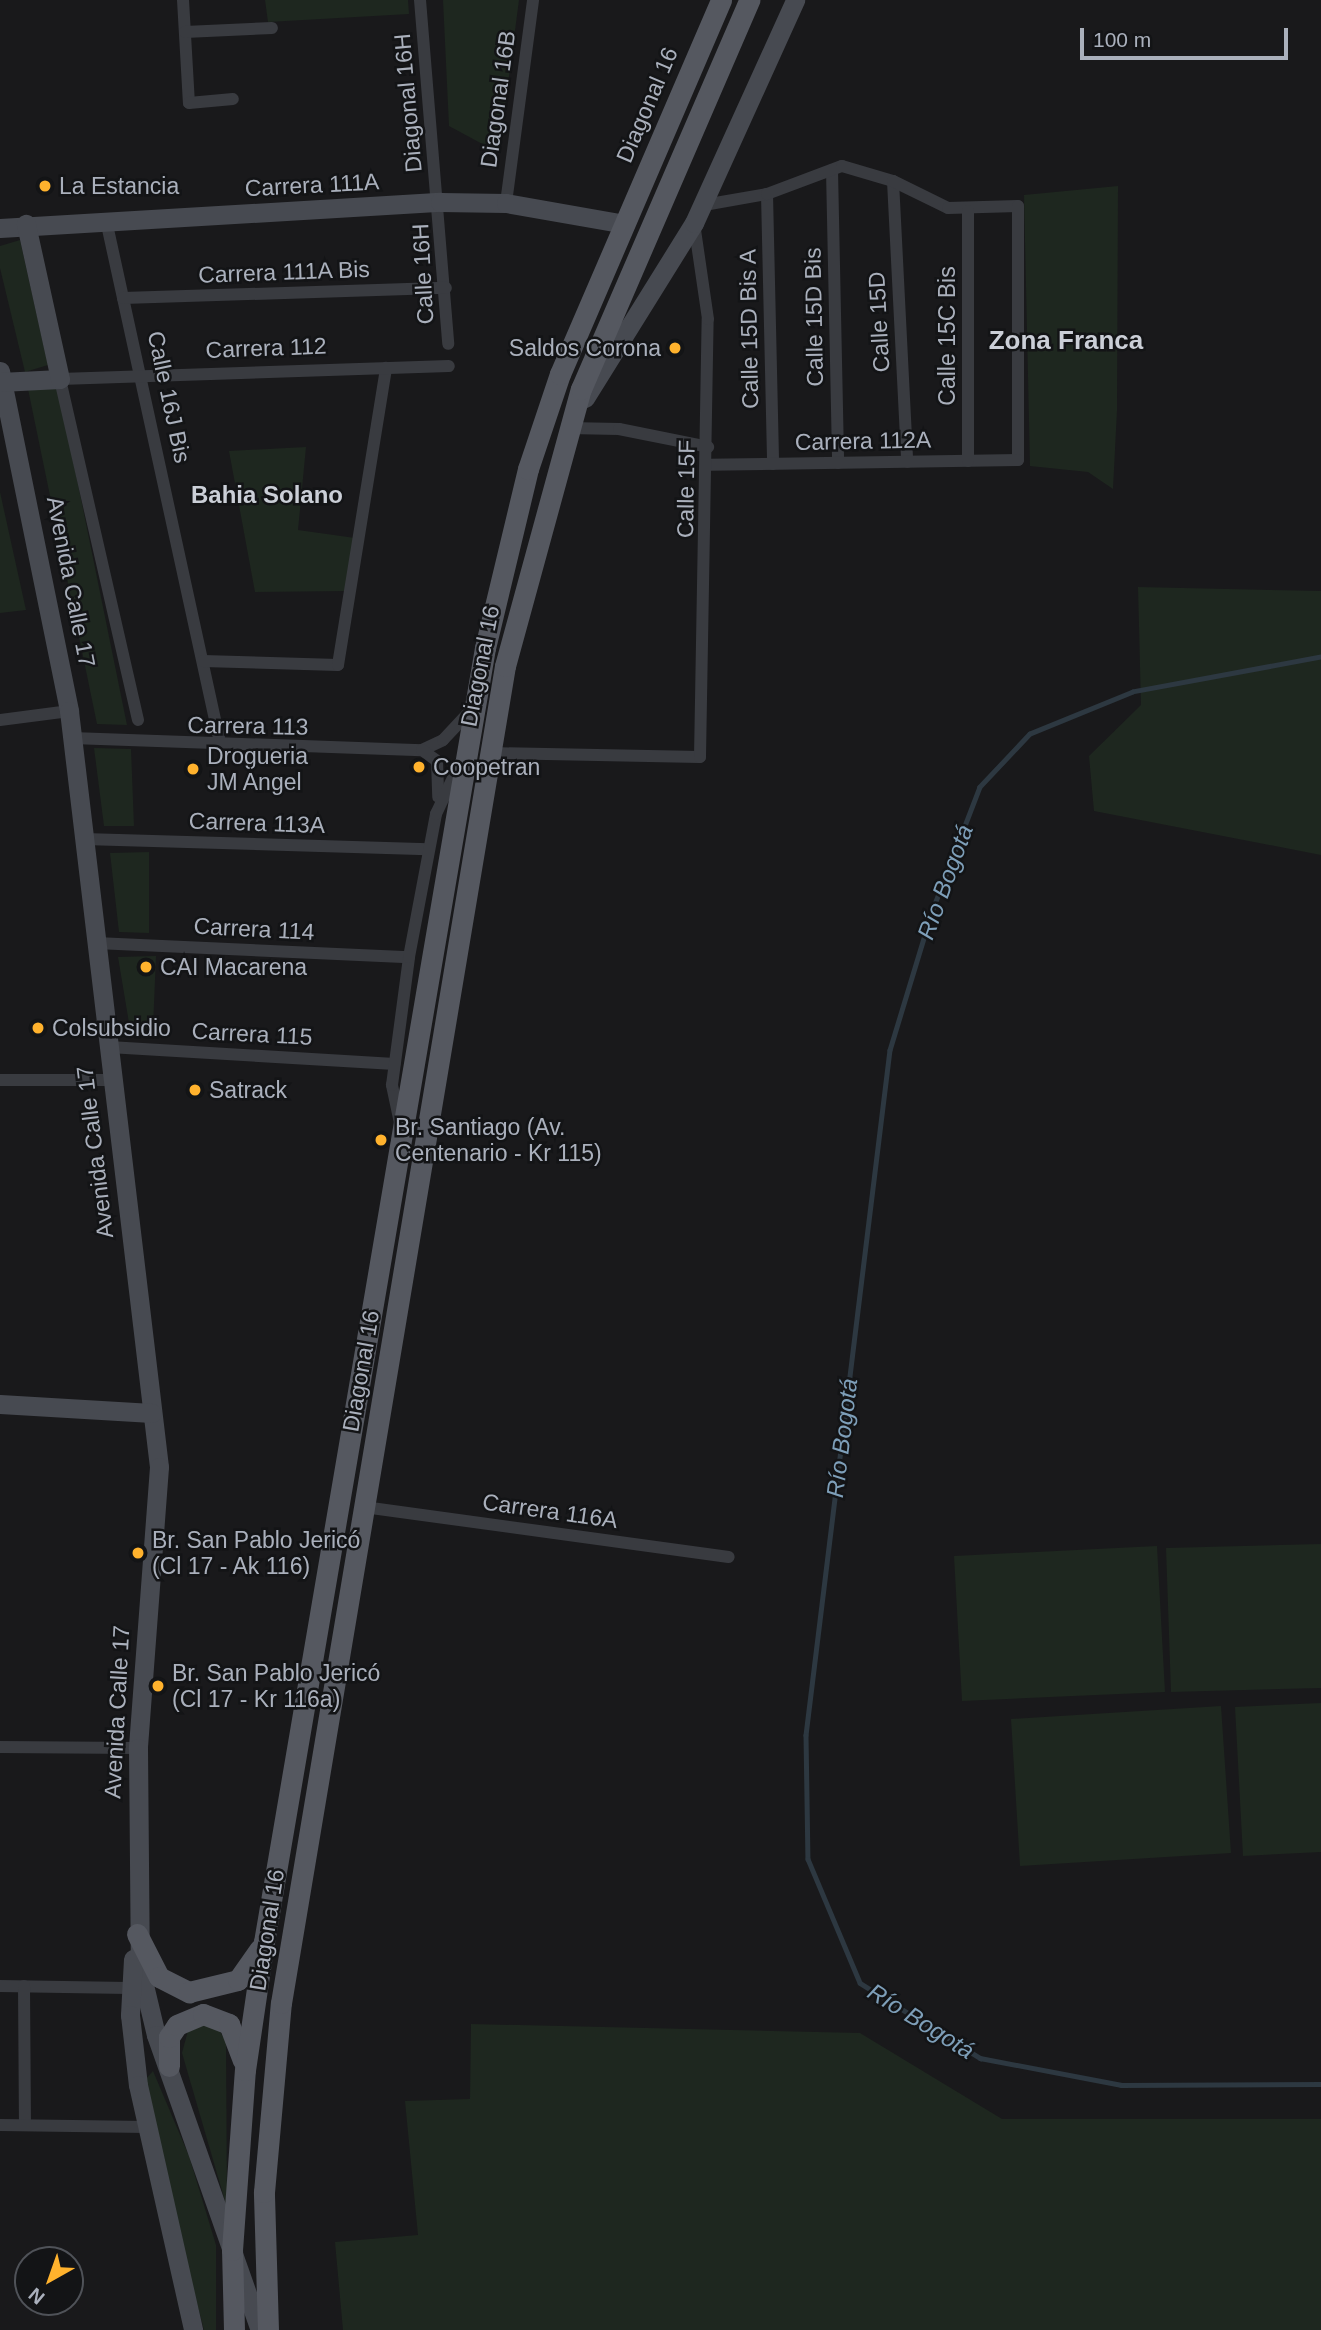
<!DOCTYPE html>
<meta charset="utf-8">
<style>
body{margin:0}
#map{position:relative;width:1321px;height:2330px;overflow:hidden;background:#19191b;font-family:Helvetica,sans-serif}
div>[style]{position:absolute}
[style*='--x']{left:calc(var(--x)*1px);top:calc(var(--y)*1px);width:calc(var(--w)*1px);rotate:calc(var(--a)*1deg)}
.green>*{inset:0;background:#1e271f}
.stream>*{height:4.5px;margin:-2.25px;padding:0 2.25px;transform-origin:2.25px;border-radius:2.25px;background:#2d3841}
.street>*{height:12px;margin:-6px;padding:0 6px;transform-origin:6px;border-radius:6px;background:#393b40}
.secondary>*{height:19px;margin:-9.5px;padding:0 9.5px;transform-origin:9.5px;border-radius:9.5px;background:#474a51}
.primary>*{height:21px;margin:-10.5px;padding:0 10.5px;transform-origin:10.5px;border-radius:10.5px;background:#555860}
.dots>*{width:19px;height:19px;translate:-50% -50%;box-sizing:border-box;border:4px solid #131416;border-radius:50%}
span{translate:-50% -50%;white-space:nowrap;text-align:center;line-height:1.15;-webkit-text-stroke:5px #131416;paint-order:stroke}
.street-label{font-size:23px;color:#aab0bc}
.poi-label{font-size:23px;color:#aab0bc}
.left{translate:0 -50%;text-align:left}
.right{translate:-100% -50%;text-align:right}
.neighbourhood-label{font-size:24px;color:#cbcfd7;font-weight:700}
.water-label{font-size:24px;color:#7e9fb9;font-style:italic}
.quarter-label{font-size:26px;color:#cbcfd7;font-weight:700}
.north{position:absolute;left:14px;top:2246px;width:70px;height:70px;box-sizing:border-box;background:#131416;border:2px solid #4f5258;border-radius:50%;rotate:220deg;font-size:19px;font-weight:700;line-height:28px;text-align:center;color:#aab0bc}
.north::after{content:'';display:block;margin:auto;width:24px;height:32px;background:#ffb22d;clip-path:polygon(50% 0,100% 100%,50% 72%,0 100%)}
.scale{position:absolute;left:1080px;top:28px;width:208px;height:32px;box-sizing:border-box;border:4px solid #aab0bc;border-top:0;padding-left:9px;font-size:21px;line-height:24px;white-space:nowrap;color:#aab0bc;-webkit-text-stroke:5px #131416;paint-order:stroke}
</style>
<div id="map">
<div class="green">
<i style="clip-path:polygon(265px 0,408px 0,409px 14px,268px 22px)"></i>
<i style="clip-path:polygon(443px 0,519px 0,499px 153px,449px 126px)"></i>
<i style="clip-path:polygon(1118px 186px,1117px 410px,1113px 489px,1088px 472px,1030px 466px,1024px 195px)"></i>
<i style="clip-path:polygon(20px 240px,48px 365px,25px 372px,0 268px,0 246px)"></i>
<i style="clip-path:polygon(58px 386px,127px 725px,97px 724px,28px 389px)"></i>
<i style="clip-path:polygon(306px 447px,298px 530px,355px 538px,347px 591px,255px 592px,229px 451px)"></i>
<i style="clip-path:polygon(0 492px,26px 610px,0 613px)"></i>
<i style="clip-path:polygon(1138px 587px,1321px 591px,1321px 855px,1094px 811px,1089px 756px,1141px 705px)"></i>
<i style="clip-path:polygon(94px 748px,131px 749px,134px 826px,104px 826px)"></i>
<i style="clip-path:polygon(149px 852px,149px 933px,119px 932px,110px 853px)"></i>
<i style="clip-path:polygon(156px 956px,153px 1028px,130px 1029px,118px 957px)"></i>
<i style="clip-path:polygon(1321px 1544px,1321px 1688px,1171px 1692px,1166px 1548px)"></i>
<i style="clip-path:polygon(1157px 1546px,1165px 1692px,962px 1701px,954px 1556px)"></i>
<i style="clip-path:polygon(1321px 1703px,1321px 1852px,1243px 1856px,1235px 1707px)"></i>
<i style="clip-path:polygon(1221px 1706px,1231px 1853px,1020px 1866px,1011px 1719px)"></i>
<i style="clip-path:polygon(190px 2023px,217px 2027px,226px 2041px,227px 2208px,182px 2053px)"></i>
<i style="clip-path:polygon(471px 2024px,860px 2033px,1002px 2119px,1321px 2119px,1321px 2330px,343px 2330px,335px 2242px,418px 2235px,405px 2101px,470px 2099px)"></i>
<i style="clip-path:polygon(153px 2071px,189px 2156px,216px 2245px,216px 2330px,204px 2330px,171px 2204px,145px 2080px)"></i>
</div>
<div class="stream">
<i style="--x:1321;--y:657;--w:191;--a:169.5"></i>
<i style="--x:1133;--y:692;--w:111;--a:157.8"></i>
<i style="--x:1030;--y:734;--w:73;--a:133.3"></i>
<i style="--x:980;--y:787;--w:134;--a:111"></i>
<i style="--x:932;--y:912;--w:144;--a:106.9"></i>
<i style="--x:890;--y:1050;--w:690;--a:96.99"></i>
<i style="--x:806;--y:1735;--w:124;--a:89.1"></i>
<i style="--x:808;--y:1859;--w:134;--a:67.2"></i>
<i style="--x:860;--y:1983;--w:142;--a:32"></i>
<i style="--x:980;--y:2058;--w:144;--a:10.8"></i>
<i style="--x:1121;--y:2085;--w:200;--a:-0.3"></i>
</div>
<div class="street">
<i style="--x:183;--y:0;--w:103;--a:86.7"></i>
<i style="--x:189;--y:103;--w:44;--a:-5.2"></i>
<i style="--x:420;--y:0;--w:345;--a:85.3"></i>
<i style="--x:185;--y:32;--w:87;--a:-2.6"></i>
<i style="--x:832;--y:170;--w:293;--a:88.8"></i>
<i style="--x:893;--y:181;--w:281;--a:87.1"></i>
<i style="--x:767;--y:194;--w:270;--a:88.7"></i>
<i style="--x:506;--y:203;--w:205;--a:-82.4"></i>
<i style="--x:704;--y:205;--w:64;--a:-9.9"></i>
<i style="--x:767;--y:194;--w:80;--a:-20.5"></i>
<i style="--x:842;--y:166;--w:53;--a:16.4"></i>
<i style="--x:893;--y:181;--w:61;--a:26.1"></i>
<i style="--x:948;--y:208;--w:70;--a:-1.6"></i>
<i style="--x:1018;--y:206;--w:254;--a:90"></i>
<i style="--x:1018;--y:460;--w:309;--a:179.1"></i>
<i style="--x:968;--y:211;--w:250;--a:90"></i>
<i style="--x:106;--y:220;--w:539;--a:77.69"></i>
<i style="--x:123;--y:298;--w:323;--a:-1.8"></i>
<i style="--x:568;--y:428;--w:51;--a:1.1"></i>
<i style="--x:619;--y:429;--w:91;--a:11.4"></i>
<i style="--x:203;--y:661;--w:135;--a:1.7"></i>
<i style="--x:338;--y:665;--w:301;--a:-80.8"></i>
<i style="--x:0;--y:720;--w:70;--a:-7.4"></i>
<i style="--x:138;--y:720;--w:350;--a:-102.9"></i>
<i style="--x:60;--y:379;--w:389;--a:-1.9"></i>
<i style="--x:72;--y:738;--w:350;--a:2"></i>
<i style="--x:422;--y:750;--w:23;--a:-25"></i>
<i style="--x:443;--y:740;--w:42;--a:-46.9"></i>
<i style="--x:422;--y:750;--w:19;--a:36"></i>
<i style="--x:437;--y:761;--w:36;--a:88"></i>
<i style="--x:490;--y:753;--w:210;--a:1.1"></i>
<i style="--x:700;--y:757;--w:438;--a:-89"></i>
<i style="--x:708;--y:319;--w:97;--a:-98.3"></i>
<i style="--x:84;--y:839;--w:344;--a:1.7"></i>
<i style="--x:96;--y:943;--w:313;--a:2.6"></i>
<i style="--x:109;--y:1047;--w:286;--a:3.4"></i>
<i style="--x:0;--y:1080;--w:112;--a:0"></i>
<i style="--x:400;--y:1123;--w:39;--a:-102"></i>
<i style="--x:392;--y:1085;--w:129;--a:-82.4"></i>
<i style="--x:409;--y:957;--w:146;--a:-79.3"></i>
<i style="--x:436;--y:814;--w:56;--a:-64.8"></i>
<i style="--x:364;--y:1507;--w:368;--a:7.8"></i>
<i style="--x:0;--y:1747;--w:138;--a:0.4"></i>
<i style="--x:0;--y:1986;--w:129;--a:0.9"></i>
<i style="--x:24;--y:1986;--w:139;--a:89.6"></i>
<i style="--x:0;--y:2125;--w:147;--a:0.8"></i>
</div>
<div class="secondary">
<i style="--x:0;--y:228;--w:441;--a:-3.4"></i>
<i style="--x:440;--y:202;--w:66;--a:0.9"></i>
<i style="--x:506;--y:203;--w:121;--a:10"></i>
<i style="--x:0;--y:371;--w:347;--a:78.5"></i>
<i style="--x:69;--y:711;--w:761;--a:83.21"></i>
<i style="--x:159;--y:1467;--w:282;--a:94.3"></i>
<i style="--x:138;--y:1748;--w:220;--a:89.5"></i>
<i style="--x:140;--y:1968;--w:69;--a:76.6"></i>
<i style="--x:156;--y:2035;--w:313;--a:70.6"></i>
<i style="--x:0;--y:382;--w:60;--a:-2.9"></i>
<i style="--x:60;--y:379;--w:159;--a:-102.4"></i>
<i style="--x:585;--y:398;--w:206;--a:-58.1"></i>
<i style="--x:694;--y:223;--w:245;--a:-65.6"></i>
<i style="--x:0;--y:1404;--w:152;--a:3.4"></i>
<i style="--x:133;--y:1959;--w:56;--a:93.1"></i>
<i style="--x:130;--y:2015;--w:70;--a:83.5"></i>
<i style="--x:138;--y:2085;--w:251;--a:77.3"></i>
</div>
<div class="primary">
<i style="--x:137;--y:1934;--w:48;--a:62.9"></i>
<i style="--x:159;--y:1977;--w:34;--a:27"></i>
<i style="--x:189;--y:1992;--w:50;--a:-13.8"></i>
<i style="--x:238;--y:1980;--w:37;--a:-55"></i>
<i style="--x:169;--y:2066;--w:29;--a:-90"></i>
<i style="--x:169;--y:2037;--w:14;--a:-56"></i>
<i style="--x:177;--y:2025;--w:28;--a:-23"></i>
<i style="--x:203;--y:2014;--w:28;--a:21"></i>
<i style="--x:229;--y:2024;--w:39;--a:69"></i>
<i style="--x:234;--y:2330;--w:80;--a:-91.4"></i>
<i style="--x:232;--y:2250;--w:180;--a:-85.9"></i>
<i style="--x:245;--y:2070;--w:129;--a:-81.6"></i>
<i style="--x:264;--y:1942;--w:1313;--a:-80.31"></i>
<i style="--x:485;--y:648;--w:184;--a:-76.5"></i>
<i style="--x:528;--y:469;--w:100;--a:-71.4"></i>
<i style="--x:560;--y:374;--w:407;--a:-66.7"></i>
<i style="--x:268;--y:2330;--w:138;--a:-91.7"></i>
<i style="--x:264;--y:2192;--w:190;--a:-84.9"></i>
<i style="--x:281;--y:2003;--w:1356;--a:-80.49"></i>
<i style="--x:505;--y:666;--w:287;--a:-74.7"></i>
<i style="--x:581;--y:389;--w:424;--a:-66.6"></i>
</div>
<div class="dots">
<i style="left:45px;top:186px;background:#ffb22d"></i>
<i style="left:675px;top:348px;background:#ffb22d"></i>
<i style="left:419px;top:767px;background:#ffb22d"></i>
<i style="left:193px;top:769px;background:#ffb22d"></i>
<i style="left:146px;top:967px;background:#ffb22d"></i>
<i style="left:38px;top:1028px;background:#ffb22d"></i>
<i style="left:195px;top:1090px;background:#ffb22d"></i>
<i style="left:381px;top:1140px;background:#ffb22d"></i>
<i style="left:138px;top:1553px;background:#ffb22d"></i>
<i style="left:158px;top:1686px;background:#ffb22d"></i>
</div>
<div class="street-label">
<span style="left:498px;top:99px;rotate:-82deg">Diagonal 16B</span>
<span style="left:408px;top:103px;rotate:-95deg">Diagonal 16H</span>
<span style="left:647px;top:105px;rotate:-67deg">Diagonal 16</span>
<span style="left:312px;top:185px;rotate:-3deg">Carrera 111A</span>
<span style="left:284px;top:272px;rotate:-2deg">Carrera 111A Bis</span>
<span style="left:423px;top:274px;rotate:-93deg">Calle 16H</span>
<span style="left:814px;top:317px;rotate:-91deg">Calle 15D Bis</span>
<span style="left:879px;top:322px;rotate:-93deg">Calle 15D</span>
<span style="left:749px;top:329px;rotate:-91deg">Calle 15D Bis A</span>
<span style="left:947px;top:336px;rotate:-90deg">Calle 15C Bis</span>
<span style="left:266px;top:348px;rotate:-2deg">Carrera 112</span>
<span style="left:169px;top:397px;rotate:78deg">Calle 16J Bis</span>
<span style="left:863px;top:441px;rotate:-1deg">Carrera 112A</span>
<span style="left:686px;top:489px;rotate:-89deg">Calle 15F</span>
<span style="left:71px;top:582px;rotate:79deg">Avenida Calle 17</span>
<span style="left:480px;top:666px;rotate:-79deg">Diagonal 16</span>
<span style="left:248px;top:726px;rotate:1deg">Carrera 113</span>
<span style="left:257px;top:823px;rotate:2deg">Carrera 113A</span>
<span style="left:254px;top:929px;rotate:3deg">Carrera 114</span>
<span style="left:252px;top:1034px;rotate:3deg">Carrera 115</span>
<span style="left:95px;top:1152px;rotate:-97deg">Avenida Calle 17</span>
<span style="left:361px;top:1371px;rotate:-80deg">Diagonal 16</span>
<span style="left:550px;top:1511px;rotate:8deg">Carrera 116A</span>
<span style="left:117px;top:1712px;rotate:-87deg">Avenida Calle 17</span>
<span style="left:267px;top:1930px;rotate:-81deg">Diagonal 16</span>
</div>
<div class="poi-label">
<span class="left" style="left:59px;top:186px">La Estancia</span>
<span class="right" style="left:661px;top:348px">Saldos Corona</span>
<span class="left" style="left:207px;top:769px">Drogueria<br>JM Angel</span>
<span class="left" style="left:433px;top:767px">Coopetran</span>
<span class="left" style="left:160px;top:967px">CAI Macarena</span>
<span class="left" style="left:52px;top:1028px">Colsubsidio</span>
<span class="left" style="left:209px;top:1090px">Satrack</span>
<span class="left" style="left:395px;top:1140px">Br. Santiago (Av.<br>Centenario - Kr 115)</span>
<span class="left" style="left:152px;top:1553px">Br. San Pablo Jericó<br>(Cl 17 - Ak 116)</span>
<span class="left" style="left:172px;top:1686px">Br. San Pablo Jericó<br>(Cl 17 - Kr 116a)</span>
</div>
<div class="neighbourhood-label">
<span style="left:267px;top:495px">Bahia Solano</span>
</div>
<div class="water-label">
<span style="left:945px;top:882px;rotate:-70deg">Río Bogotá</span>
<span style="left:842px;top:1438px;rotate:-83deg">Río Bogotá</span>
<span style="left:921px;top:2021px;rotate:32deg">Río Bogotá</span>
</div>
<div class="quarter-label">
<span style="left:1066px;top:341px">Zona Franca</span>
</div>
<div class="north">N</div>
<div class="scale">100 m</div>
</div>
